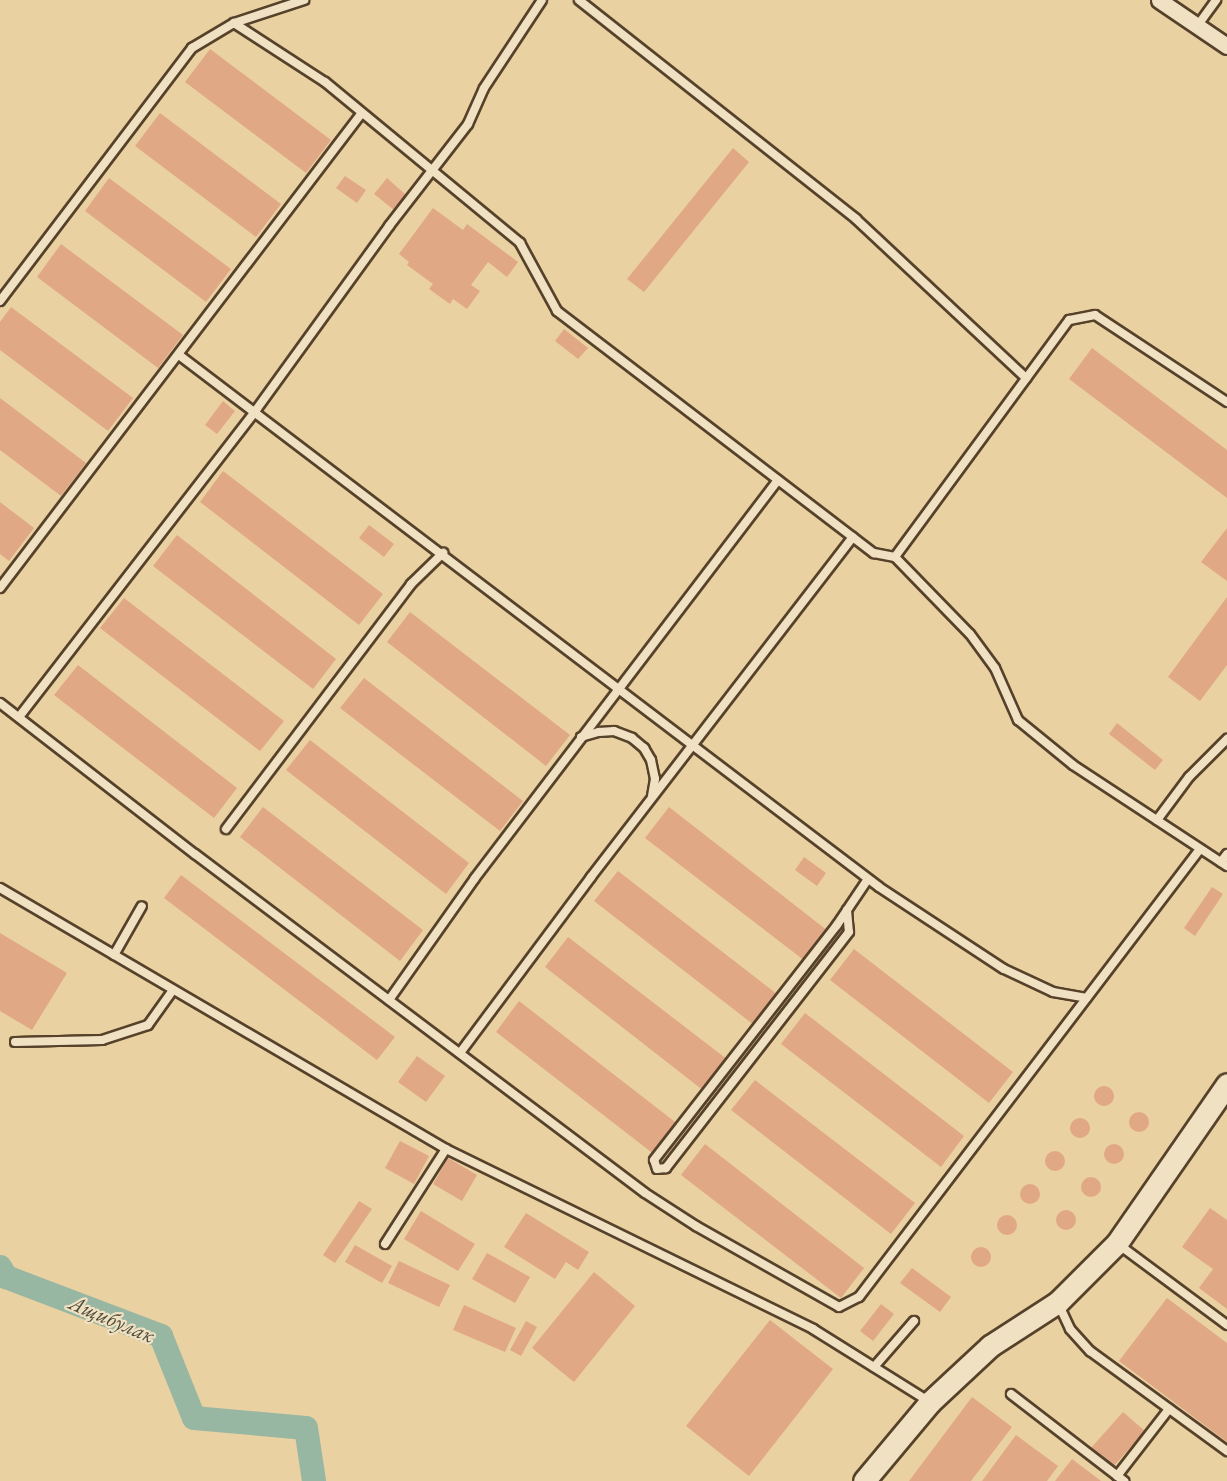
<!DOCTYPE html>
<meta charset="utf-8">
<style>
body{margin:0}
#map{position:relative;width:1227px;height:1481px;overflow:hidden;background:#ead1a2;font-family:"EB Garamond",serif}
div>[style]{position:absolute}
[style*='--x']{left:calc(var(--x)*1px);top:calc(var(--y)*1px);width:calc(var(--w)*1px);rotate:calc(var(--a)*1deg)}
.river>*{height:24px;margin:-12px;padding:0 12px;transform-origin:12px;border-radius:12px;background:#98b7a2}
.building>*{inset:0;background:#e1a885}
.round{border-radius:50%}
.roads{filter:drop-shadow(2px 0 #56422a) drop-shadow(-2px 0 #56422a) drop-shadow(0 2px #56422a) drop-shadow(0 -2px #56422a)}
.service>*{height:8px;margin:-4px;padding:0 4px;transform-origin:4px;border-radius:4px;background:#f1e1c3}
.minor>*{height:15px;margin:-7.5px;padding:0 7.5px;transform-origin:7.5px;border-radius:7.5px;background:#f1e1c3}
.secondary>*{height:21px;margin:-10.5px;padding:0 10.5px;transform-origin:10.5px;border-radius:10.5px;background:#f1e1c3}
span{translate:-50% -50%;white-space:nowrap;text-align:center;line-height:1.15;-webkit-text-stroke:4.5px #f1e1c3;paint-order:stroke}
.water-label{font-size:22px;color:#4d4c3a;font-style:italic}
</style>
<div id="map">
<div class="river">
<i style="--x:0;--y:1267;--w:12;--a:59"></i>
<i style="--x:6;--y:1277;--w:166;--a:20.8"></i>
<i style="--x:161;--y:1336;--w:88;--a:68.1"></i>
<i style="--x:194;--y:1418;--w:112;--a:5.1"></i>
<i style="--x:306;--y:1428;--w:54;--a:81.4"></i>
</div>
<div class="building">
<i style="clip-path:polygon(210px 49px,331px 140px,306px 173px,185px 82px)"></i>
<i style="clip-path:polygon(160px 113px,281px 204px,256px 237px,135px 146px)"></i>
<i style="clip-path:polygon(733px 148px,749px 162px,644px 292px,627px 279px)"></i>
<i style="clip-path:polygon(345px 176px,366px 190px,357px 203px,336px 188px)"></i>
<i style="clip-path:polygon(109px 178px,231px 269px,206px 302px,85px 211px)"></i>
<i style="clip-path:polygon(387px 178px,406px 195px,394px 210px,374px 194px)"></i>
<i style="clip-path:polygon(433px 208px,463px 230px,467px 224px,518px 262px,507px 277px,488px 262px,471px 285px,480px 291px,467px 309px,453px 299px,450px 304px,429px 289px,433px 284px,407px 265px,409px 262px,399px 254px)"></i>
<i style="clip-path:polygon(61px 244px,183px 335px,158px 368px,37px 277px)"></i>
<i style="clip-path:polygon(11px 307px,133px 398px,108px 431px,0 350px,0 322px)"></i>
<i style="clip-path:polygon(564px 329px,588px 348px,578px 359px,555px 341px)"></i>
<i style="clip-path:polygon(1092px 348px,1227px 450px,1227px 498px,1069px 379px)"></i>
<i style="clip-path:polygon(0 398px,86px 463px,61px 496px,0 450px)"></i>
<i style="clip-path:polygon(223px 401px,235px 411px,217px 434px,205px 425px)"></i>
<i style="clip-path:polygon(223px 471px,383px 594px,359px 625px,200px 502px)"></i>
<i style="clip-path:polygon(0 502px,34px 528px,9px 561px,0 554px)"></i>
<i style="clip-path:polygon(369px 525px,394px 544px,384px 557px,359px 538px)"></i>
<i style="clip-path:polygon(1227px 528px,1227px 581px,1201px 562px)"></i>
<i style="clip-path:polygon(177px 535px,336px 659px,313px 689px,153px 566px)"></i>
<i style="clip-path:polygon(1227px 597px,1227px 665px,1200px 701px,1168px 677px)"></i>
<i style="clip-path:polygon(124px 598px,284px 721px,260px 751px,100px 628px)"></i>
<i style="clip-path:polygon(410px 612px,570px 735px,546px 766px,387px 642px)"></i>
<i style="clip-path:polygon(78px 665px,237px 788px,214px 818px,54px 695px)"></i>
<i style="clip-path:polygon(364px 678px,523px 801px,500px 831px,340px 708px)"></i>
<i style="clip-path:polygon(1117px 723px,1163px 760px,1155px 770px,1109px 734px)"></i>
<i style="clip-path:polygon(310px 740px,469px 863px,446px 894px,286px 770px)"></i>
<i style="clip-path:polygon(263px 807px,423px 930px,400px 961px,240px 837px)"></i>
<i style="clip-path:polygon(669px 807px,828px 931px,805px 961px,645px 838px)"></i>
<i style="clip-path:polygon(804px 857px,826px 873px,817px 886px,795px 870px)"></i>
<i style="clip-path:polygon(618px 871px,777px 994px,754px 1025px,594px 901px)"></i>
<i style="clip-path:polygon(181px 875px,395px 1037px,377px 1060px,164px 898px)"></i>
<i style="clip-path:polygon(1212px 887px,1223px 894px,1195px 936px,1184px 928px)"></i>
<i style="clip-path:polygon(0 933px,67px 973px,32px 1030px,0 1011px)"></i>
<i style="clip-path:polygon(568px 937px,728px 1060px,704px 1091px,545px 967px)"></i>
<i style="clip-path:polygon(854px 949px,1013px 1072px,989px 1103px,830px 980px)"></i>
<i style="clip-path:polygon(519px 1001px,679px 1125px,655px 1155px,496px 1032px)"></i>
<i style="clip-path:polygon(805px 1013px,964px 1136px,941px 1167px,781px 1044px)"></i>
<i style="clip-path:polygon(417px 1056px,445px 1076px,426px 1102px,398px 1082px)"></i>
<i style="clip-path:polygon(755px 1080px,915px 1203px,891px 1234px,731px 1110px)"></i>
<i class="round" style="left:1094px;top:1086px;width:20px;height:20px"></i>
<i class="round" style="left:1129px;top:1112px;width:20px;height:20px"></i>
<i class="round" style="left:1070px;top:1118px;width:20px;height:20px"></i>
<i style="clip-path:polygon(400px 1141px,429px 1156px,414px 1184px,385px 1168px)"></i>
<i class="round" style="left:1104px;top:1144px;width:20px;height:20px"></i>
<i style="clip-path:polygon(705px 1144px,864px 1268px,841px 1298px,681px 1175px)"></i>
<i class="round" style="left:1045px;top:1151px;width:20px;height:20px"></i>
<i style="clip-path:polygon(448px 1158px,477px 1175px,462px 1201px,433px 1184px)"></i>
<i class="round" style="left:1081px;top:1177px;width:20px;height:20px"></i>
<i class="round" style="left:1020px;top:1184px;width:20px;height:20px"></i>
<i style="clip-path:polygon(359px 1201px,372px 1209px,335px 1263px,323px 1255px)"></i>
<i style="clip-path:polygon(1210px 1208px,1227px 1220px,1227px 1309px,1199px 1288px,1213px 1269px,1182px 1247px)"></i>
<i class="round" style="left:1056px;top:1210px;width:20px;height:20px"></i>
<i style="clip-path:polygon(421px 1211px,475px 1244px,458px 1271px,404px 1239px)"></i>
<i style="clip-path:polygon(526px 1213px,589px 1252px,578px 1270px,566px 1262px,555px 1279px,504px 1247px)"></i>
<i class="round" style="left:997px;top:1215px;width:20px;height:20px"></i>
<i style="clip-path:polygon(355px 1245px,392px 1266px,382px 1283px,345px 1262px)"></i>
<i class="round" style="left:971px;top:1247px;width:20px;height:20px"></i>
<i style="clip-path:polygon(487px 1253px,530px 1277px,515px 1303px,472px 1279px)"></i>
<i style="clip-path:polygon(399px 1261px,450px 1285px,439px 1307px,388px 1283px)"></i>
<i style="clip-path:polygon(912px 1268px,951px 1297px,940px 1312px,900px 1283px)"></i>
<i style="clip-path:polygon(594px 1272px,635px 1306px,574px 1382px,532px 1348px)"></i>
<i style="clip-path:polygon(1167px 1298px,1227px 1343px,1227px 1442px,1119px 1361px)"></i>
<i style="clip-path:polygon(881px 1304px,894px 1314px,873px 1341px,860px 1331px)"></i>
<i style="clip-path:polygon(464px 1305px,516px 1328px,505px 1352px,453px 1330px)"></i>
<i style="clip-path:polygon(770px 1320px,833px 1369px,749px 1476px,686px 1426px)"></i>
<i style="clip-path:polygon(526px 1321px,537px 1327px,521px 1356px,510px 1350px)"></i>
<i style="clip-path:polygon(972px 1397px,1012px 1427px,971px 1481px,909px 1481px)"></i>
<i style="clip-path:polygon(1123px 1412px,1145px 1431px,1113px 1467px,1091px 1448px)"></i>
<i style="clip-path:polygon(1016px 1435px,1058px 1466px,1047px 1481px,982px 1481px)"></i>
<i style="clip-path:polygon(1072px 1459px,1101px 1481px,1055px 1481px)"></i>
</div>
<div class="roads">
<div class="service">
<i style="--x:579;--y:0;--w:353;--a:38.3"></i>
<i style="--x:856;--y:219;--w:233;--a:43.1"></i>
<i style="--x:234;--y:23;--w:108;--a:33"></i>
<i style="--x:325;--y:82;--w:253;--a:39.5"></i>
<i style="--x:520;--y:243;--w:77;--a:61.4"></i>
<i style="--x:557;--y:311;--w:399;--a:37.4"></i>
<i style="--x:874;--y:553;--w:21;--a:11"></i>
<i style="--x:1198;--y:25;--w:31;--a:-54"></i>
<i style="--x:0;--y:301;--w:318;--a:-52.8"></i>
<i style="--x:192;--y:48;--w:49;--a:-30.8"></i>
<i style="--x:234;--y:23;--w:74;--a:-18.2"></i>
<i style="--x:179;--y:355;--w:879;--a:37.23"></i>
<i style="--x:879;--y:887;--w:149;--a:33.3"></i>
<i style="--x:1004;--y:969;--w:54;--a:25.1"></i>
<i style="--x:1053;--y:992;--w:34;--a:10"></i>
<i style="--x:1227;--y:402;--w:158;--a:-146.6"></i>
<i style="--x:1095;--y:315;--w:26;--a:169"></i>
<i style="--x:1069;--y:320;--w:294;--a:126.3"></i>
<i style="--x:895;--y:557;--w:107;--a:45.8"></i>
<i style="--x:970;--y:634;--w:42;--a:53.7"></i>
<i style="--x:995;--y:668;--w:57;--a:66.1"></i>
<i style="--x:1018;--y:720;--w:71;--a:39.3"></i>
<i style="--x:1073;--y:765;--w:184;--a:33.3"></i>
<i style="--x:0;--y:588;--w:596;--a:-52.71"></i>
<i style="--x:0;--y:703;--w:247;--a:37.8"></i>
<i style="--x:195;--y:854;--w:563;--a:36.99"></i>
<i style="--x:645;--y:1193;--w:61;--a:32.9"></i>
<i style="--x:696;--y:1226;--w:164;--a:29.5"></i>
<i style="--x:839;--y:1307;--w:22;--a:-27"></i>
<i style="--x:859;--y:1297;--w:563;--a:-52.72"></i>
<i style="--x:19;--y:717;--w:388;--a:-52.3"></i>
<i style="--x:256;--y:410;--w:227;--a:-54.1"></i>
<i style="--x:389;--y:226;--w:129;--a:-52.2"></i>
<i style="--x:468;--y:124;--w:39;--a:-66"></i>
<i style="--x:484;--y:88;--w:105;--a:-56.6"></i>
<i style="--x:581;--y:737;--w:19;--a:-16"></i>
<i style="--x:599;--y:732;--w:15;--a:-4"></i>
<i style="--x:614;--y:731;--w:19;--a:21"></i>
<i style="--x:632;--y:738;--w:16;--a:40"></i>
<i style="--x:644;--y:748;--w:14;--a:60"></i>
<i style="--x:651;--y:760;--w:19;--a:78"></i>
<i style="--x:655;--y:779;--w:17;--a:100"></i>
<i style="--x:1157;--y:820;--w:54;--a:-53.3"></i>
<i style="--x:1189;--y:777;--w:54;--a:-45"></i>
<i style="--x:226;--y:829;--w:307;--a:-52.9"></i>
<i style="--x:411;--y:584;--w:45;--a:-44.1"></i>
<i style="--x:1221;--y:862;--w:10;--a:-53"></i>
<i style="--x:0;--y:888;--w:517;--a:30.34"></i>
<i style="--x:446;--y:1149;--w:409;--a:26.1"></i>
<i style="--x:813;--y:1329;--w:138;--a:32"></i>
<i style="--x:847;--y:910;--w:22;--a:85"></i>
<i style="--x:849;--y:932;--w:299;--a:127.8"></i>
<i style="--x:666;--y:1168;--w:9;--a:174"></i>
<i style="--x:657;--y:1169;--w:9;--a:-108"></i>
<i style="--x:654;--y:1160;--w:298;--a:-52.1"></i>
<i style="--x:837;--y:925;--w:55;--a:-56"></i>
<i style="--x:114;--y:955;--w:56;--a:-60.3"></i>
<i style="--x:389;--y:1000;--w:149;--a:-54.8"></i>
<i style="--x:475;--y:878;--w:500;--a:-52.72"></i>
<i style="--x:15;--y:1042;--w:87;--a:-1.3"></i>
<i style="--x:102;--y:1040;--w:48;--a:-18.1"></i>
<i style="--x:148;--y:1025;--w:43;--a:-54.5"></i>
<i style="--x:460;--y:1053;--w:219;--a:-53.3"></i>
<i style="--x:591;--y:877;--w:429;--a:-52.4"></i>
<i style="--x:385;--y:1244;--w:113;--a:-57.3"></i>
<i style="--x:1118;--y:1244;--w:136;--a:36.6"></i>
<i style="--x:1058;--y:1303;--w:29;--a:65"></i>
<i style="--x:1070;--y:1329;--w:30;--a:48"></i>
<i style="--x:1090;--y:1351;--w:170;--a:36.1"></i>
<i style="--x:874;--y:1367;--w:61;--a:-49"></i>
<i style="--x:1011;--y:1394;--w:143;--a:37.6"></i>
<i style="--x:1117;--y:1476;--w:85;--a:-52.2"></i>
</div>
<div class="minor">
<i style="--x:1159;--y:0;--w:82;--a:34.1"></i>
</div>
<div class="secondary">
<i style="--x:864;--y:1481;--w:103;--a:-50.1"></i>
<i style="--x:930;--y:1402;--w:82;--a:-43"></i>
<i style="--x:990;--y:1346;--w:81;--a:-32.9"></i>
<i style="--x:1058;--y:1302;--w:83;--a:-45"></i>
<i style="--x:1117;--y:1243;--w:193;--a:-55.3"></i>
</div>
</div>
<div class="water-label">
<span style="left:112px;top:1319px;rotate:23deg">Ащибулак</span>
</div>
</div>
